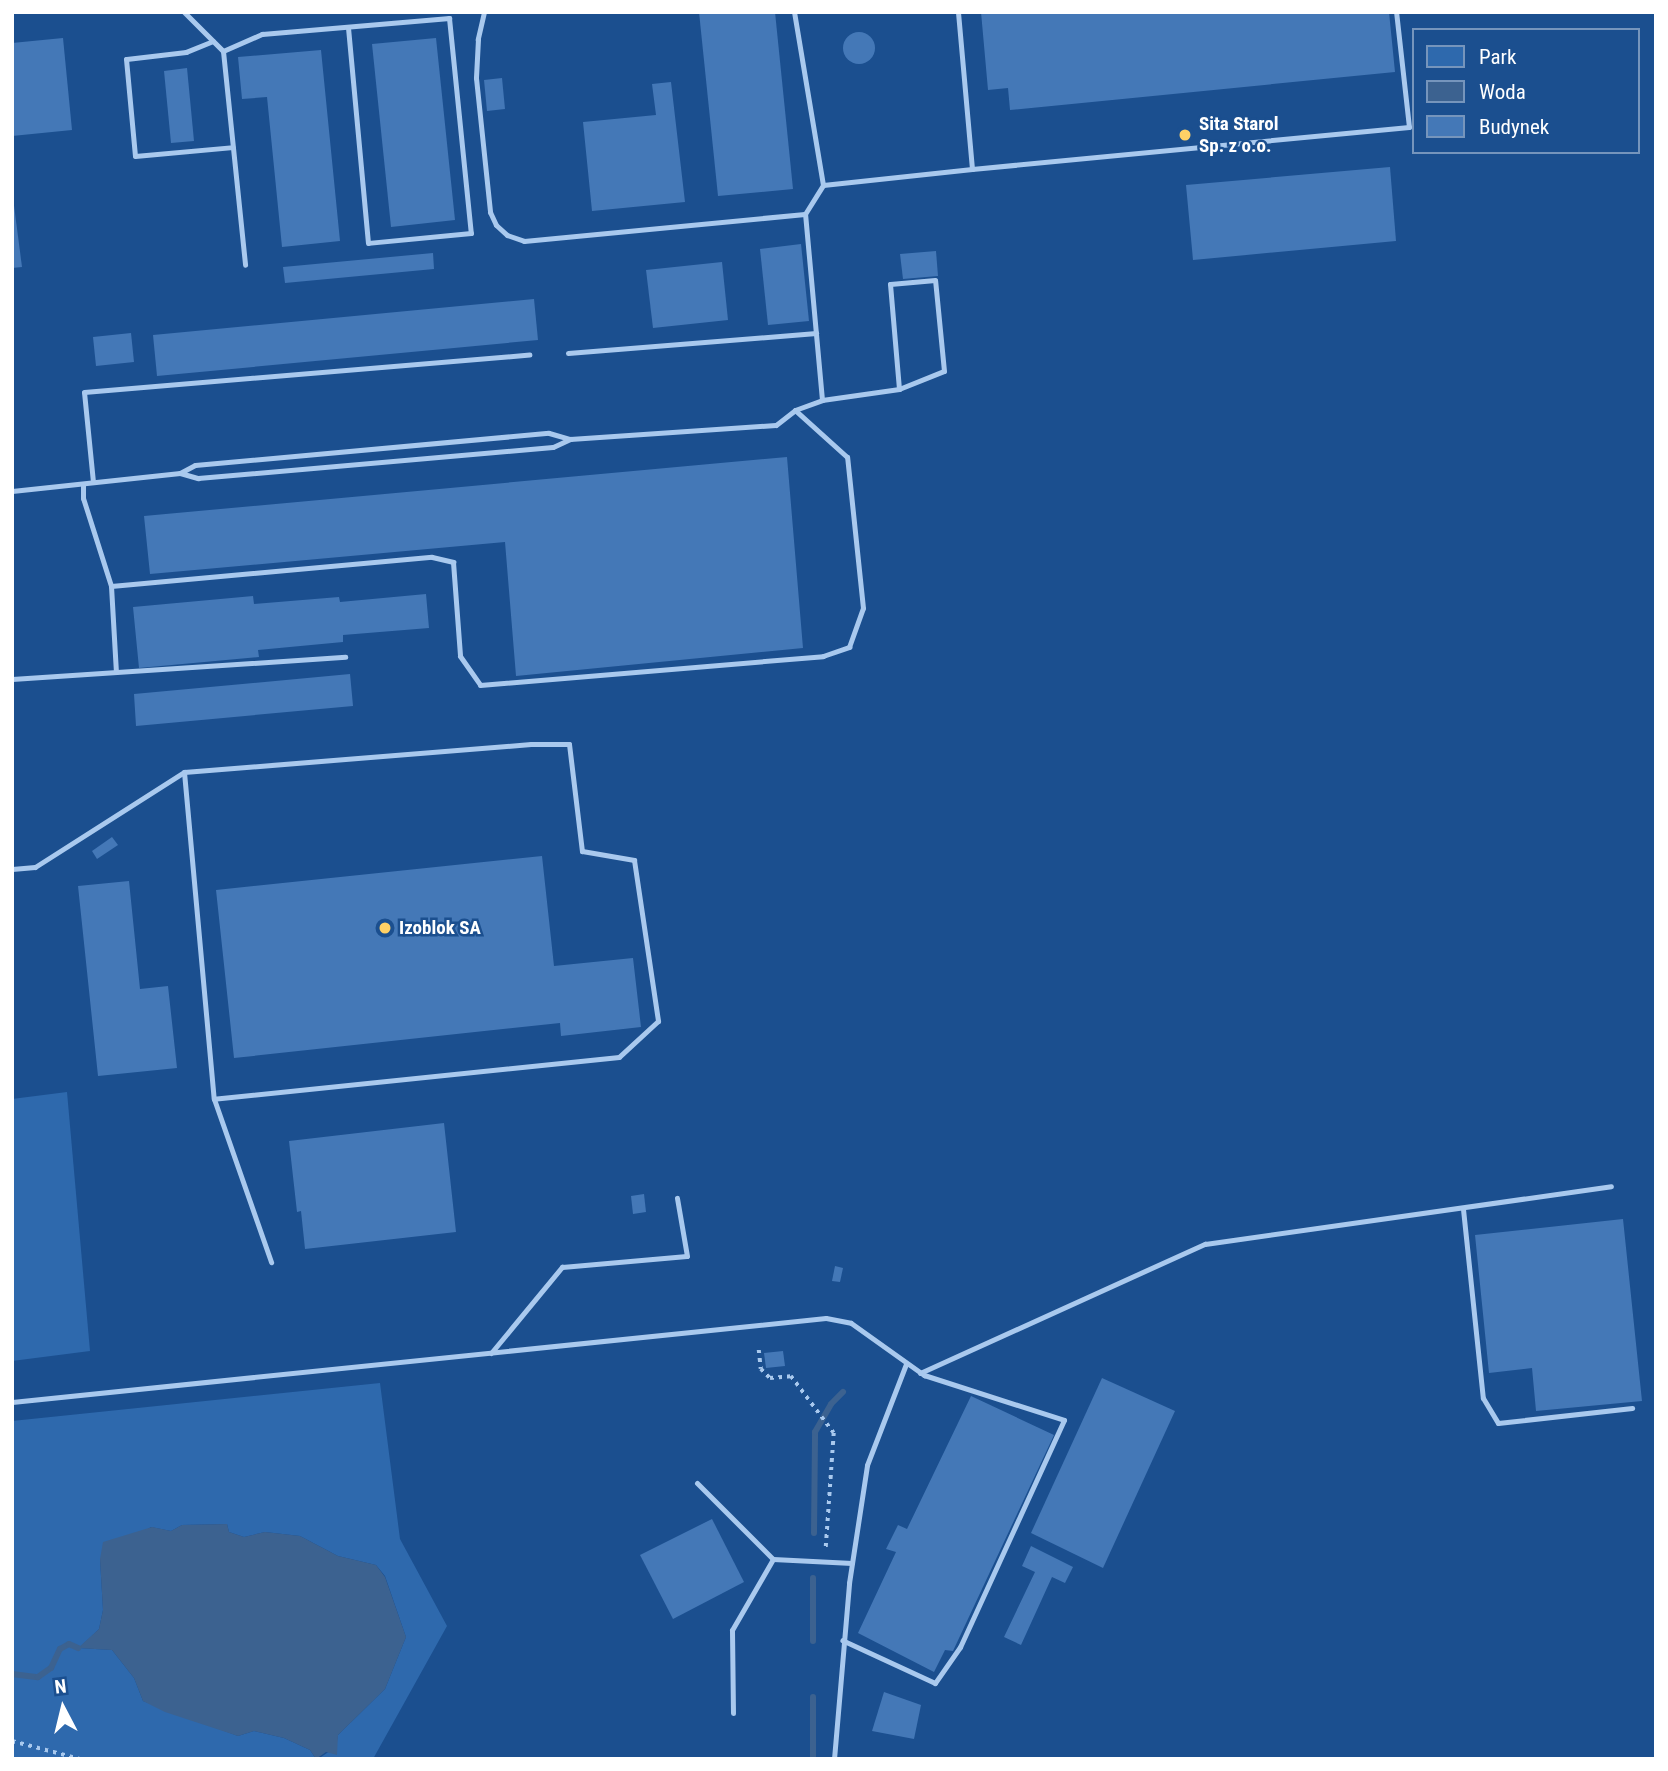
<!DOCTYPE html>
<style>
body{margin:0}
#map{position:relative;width:1668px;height:1771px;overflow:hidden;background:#1b4f8f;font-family:"Roboto Condensed",sans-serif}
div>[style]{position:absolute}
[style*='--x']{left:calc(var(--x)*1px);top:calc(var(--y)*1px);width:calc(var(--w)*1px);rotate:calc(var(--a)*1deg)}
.green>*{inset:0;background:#2e69ad}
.water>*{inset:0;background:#3c6290}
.stream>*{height:6px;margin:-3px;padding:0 3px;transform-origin:3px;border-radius:3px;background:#3c6290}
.building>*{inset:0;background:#4478b7}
.round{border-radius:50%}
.path>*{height:3.5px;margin-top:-1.75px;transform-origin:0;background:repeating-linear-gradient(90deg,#a9c9ee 0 3.5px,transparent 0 8.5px)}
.lane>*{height:5px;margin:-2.5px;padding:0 2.5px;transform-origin:2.5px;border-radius:2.5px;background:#a9c9ee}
.dots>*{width:19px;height:19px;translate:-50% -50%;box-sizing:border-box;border:4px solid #1b4f8f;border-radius:50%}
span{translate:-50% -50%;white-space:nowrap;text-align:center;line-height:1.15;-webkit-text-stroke:5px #1b4f8f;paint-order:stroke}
.poi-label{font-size:19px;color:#fff;font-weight:700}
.left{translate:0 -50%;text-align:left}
.frame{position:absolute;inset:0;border:14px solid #fff;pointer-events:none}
.legend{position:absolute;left:1412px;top:28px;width:228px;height:126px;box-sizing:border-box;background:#1b4f8f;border:2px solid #7695bc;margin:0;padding:9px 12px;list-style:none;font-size:21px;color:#fff}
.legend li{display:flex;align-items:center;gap:14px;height:35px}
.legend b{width:35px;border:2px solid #7695bc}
.north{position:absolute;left:28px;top:1673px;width:70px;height:70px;-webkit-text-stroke:5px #1b4f8f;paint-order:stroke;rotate:353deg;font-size:19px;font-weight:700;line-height:28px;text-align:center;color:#fff}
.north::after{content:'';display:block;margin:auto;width:24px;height:32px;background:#fff;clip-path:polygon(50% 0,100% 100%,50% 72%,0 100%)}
</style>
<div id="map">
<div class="green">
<i style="clip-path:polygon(67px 1092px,90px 1351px,12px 1361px,12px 1099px)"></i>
<i style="clip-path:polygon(380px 1383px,400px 1539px,447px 1626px,373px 1759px,318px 1759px,336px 1747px,338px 1735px,385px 1689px,406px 1637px,385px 1576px,376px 1565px,338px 1556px,300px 1536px,265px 1532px,244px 1537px,229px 1532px,227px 1524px,182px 1525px,171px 1531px,151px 1527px,100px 1559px,103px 1610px,99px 1629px,79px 1648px,112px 1650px,134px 1678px,143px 1701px,238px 1736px,254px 1731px,284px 1738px,310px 1750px,316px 1759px,12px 1759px,12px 1421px)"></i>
</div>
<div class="water">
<i style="clip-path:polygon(227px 1524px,229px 1532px,244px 1537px,265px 1532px,300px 1536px,338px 1556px,376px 1565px,385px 1577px,406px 1637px,385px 1689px,338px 1735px,337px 1755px,326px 1752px,316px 1759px,310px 1750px,284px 1738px,254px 1731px,238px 1736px,165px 1712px,143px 1701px,134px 1678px,112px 1650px,78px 1648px,99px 1629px,103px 1610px,100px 1559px,103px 1542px,152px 1527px,171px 1531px,182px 1525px)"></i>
</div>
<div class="stream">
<i style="--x:814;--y:1533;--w:101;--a:-89.4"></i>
<i style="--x:815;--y:1432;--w:32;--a:-60"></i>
<i style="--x:831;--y:1404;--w:17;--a:-45"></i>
<i style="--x:813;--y:1641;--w:63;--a:-90"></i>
<i style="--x:12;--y:1674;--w:26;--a:7"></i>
<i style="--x:38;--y:1677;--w:16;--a:-35"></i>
<i style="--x:51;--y:1668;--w:21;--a:-65"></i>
<i style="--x:60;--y:1649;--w:10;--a:-29"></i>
<i style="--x:69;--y:1644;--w:10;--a:24"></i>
<i style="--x:813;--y:1697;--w:62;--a:90"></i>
</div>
<div class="building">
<i style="clip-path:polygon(699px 12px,775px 12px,793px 189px,718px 196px)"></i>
<i style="clip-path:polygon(981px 12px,1389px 12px,1395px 72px,1010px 110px,1008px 88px,988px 90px)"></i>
<i class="round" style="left:843px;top:32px;width:32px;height:32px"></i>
<i style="clip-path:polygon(63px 38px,72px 130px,12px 136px,12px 43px)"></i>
<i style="clip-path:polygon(436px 38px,455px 220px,391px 227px,372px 44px)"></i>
<i style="clip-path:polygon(321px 50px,340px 241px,282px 247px,267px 97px,242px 99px,238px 57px)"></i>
<i style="clip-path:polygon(187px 68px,194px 141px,171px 143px,164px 71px)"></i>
<i style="clip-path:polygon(502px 78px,505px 109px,487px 111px,484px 80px)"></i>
<i style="clip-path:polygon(671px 82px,685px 202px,592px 211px,583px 122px,656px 115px,652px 84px)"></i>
<i style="clip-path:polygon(1390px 167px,1396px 241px,1193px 260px,1186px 185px)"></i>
<i style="clip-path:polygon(12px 190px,22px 267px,12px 268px)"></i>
<i style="clip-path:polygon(801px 244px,809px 321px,768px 325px,760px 249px)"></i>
<i style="clip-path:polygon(936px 251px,938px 276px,903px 279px,900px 254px)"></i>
<i style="clip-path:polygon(433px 253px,434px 269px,285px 283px,283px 267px)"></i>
<i style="clip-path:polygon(722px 262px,728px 320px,653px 328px,646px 270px)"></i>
<i style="clip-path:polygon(534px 299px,538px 340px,157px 376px,153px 335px)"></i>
<i style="clip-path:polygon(131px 333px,134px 362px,96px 366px,93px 337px)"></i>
<i style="clip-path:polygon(787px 457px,803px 648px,516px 676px,505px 542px,150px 574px,144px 516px)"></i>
<i style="clip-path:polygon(426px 594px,429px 628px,343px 635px,343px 642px,258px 650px,259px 657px,139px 668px,133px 607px,253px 596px,254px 604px,339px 597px,340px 602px)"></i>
<i style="clip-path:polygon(350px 674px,353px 706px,136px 726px,134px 694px)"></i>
<i style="clip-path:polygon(112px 837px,118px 845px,97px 859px,92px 851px)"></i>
<i style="clip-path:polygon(542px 856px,554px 966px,633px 958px,641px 1027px,561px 1036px,560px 1023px,234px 1058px,216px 890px)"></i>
<i style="clip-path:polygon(129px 881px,140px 989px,168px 986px,177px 1068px,98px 1076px,78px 886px)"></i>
<i style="clip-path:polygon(444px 1123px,456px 1232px,305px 1249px,301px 1211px,297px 1212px,289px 1141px)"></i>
<i style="clip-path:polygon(644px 1194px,646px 1212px,633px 1214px,631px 1196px)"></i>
<i style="clip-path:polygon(1623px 1219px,1642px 1401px,1536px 1411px,1532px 1368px,1489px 1373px,1475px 1235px)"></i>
<i style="clip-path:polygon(835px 1266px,843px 1268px,840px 1282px,832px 1281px)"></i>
<i style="clip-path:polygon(783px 1351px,785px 1366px,766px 1368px,764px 1353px)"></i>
<i style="clip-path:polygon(1102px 1378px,1175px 1411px,1103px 1568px,1031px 1533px)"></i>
<i style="clip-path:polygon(971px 1396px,1054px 1435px,953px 1651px,945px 1650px,934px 1672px,858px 1633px,896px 1552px,886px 1549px,898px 1525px,907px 1529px)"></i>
<i style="clip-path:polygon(712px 1519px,744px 1582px,673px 1619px,640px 1555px)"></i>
<i style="clip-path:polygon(1031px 1546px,1073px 1567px,1065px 1583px,1052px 1577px,1021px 1645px,1004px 1637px,1035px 1572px,1022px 1566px)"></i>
<i style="clip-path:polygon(884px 1692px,921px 1705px,914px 1739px,872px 1731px)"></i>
</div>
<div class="path">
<i style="--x:759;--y:1350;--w:19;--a:84"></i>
<i style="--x:761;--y:1369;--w:13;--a:45"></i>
<i style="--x:770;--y:1378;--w:21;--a:-5"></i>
<i style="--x:791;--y:1376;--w:71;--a:53"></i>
<i style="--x:834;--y:1433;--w:115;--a:94"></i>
<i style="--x:12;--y:1741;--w:70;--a:14.8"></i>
</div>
<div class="lane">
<i style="--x:184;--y:12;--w:55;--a:45"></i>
<i style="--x:223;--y:51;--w:215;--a:84.1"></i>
<i style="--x:484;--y:12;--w:28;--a:103"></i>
<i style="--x:478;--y:39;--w:39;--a:93"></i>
<i style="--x:476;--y:78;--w:135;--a:84"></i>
<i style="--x:490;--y:212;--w:14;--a:65"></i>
<i style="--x:496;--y:225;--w:15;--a:42"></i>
<i style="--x:507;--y:235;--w:18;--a:19"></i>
<i style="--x:524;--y:241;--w:282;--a:-5.5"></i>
<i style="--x:213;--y:41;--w:29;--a:158"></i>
<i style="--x:186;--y:52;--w:60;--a:173.3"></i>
<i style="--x:126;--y:59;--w:97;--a:84.7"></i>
<i style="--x:135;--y:156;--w:98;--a:-5.2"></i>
<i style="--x:223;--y:51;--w:43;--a:-23.6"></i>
<i style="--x:262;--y:34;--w:188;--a:-4.9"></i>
<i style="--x:449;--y:18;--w:216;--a:84.2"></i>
<i style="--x:471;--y:233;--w:103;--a:174.5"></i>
<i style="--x:368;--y:243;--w:217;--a:-95.3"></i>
<i style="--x:972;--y:169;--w:439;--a:-5.5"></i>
<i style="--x:1409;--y:127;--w:116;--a:-96.4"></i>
<i style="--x:823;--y:185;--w:150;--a:-6.1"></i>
<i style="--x:972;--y:169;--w:158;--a:-95.1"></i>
<i style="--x:568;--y:353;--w:249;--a:-4.6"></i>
<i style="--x:822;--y:400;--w:78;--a:-8.1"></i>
<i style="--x:899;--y:389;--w:48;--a:-21.8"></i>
<i style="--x:944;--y:371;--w:91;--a:-95.6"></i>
<i style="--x:935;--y:280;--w:45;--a:174.9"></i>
<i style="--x:890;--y:284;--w:105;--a:85.1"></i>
<i style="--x:180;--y:473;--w:17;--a:-28"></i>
<i style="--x:195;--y:465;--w:355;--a:-5.2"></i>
<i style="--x:549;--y:433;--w:22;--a:16"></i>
<i style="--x:93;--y:482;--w:90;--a:-95.7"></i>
<i style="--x:84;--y:392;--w:447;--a:-4.8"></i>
<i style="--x:83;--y:484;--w:14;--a:90"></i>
<i style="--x:83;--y:498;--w:92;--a:72.3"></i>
<i style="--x:111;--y:586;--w:86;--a:86.7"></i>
<i style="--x:12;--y:491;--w:169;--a:-6.1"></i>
<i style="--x:180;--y:473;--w:19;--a:16"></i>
<i style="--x:198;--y:478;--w:356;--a:-5"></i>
<i style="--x:553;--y:447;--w:19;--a:-25"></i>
<i style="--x:570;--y:439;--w:206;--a:-3.9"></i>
<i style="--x:776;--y:425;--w:24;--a:-38"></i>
<i style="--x:795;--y:410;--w:29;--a:-20"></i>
<i style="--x:822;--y:400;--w:187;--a:-95.2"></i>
<i style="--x:805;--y:214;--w:34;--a:-58"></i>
<i style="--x:823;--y:185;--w:175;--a:-99.5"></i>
<i style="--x:111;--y:586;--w:322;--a:-5.2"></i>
<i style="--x:432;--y:557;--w:22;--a:13"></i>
<i style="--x:453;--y:562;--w:94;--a:85.7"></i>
<i style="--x:460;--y:656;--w:35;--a:55"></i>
<i style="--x:480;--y:685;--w:344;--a:-4.8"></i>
<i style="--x:823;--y:656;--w:28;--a:-19"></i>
<i style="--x:849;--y:647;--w:41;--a:-70.3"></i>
<i style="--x:863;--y:608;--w:152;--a:-96"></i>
<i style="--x:847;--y:457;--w:70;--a:-137.9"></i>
<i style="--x:12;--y:679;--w:334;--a:-3.8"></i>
<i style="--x:184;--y:772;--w:328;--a:84.8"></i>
<i style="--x:214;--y:1099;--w:173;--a:70.7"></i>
<i style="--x:12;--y:869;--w:23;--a:-5"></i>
<i style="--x:35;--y:867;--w:177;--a:-32.5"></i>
<i style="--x:184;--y:772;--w:348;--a:-4.6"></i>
<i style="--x:531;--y:744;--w:38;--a:0"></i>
<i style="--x:569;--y:744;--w:108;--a:83.1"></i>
<i style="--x:582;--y:851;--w:53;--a:9.8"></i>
<i style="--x:634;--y:860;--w:163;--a:81.5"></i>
<i style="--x:658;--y:1021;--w:53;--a:137.3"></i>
<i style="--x:619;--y:1057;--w:407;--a:174.1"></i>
<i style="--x:1463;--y:1209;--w:190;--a:84"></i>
<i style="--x:1483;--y:1398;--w:29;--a:59"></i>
<i style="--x:1498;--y:1423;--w:135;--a:-6.4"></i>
<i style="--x:491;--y:1353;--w:112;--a:-50.5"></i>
<i style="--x:562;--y:1267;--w:125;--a:-5"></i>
<i style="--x:687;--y:1256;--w:59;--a:-99.8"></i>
<i style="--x:920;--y:1373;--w:313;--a:-24.4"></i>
<i style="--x:1205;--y:1244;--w:410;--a:-8.1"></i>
<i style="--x:12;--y:1402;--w:818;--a:-5.89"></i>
<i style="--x:826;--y:1318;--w:25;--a:11"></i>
<i style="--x:851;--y:1323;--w:90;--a:35.5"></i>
<i style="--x:924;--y:1375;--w:147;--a:17.8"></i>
<i style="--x:1064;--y:1420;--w:250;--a:114.6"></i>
<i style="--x:960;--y:1647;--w:44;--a:124.8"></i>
<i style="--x:935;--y:1683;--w:102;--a:-155.2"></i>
<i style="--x:697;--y:1483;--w:107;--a:45"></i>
<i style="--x:773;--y:1559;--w:79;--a:2.9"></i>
<i style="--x:733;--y:1713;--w:83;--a:-90.7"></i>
<i style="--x:732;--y:1630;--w:82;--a:-60"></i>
<i style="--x:834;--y:1759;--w:177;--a:-85.1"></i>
<i style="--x:849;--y:1583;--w:119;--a:-81.3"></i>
<i style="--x:867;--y:1465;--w:108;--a:-68.9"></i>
</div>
<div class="dots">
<i style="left:1185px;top:135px;background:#ffd166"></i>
<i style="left:385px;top:928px;background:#ffd166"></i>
</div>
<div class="poi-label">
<span class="left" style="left:1199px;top:135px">Sita Starol<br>Sp. z o.o.</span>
<span class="left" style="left:399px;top:928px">Izoblok SA</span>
</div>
<div class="frame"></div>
<ul class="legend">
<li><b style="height:19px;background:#2e69ad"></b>Park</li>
<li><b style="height:19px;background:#3c6290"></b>Woda</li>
<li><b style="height:19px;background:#4478b7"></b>Budynek</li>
</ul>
<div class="north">N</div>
</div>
